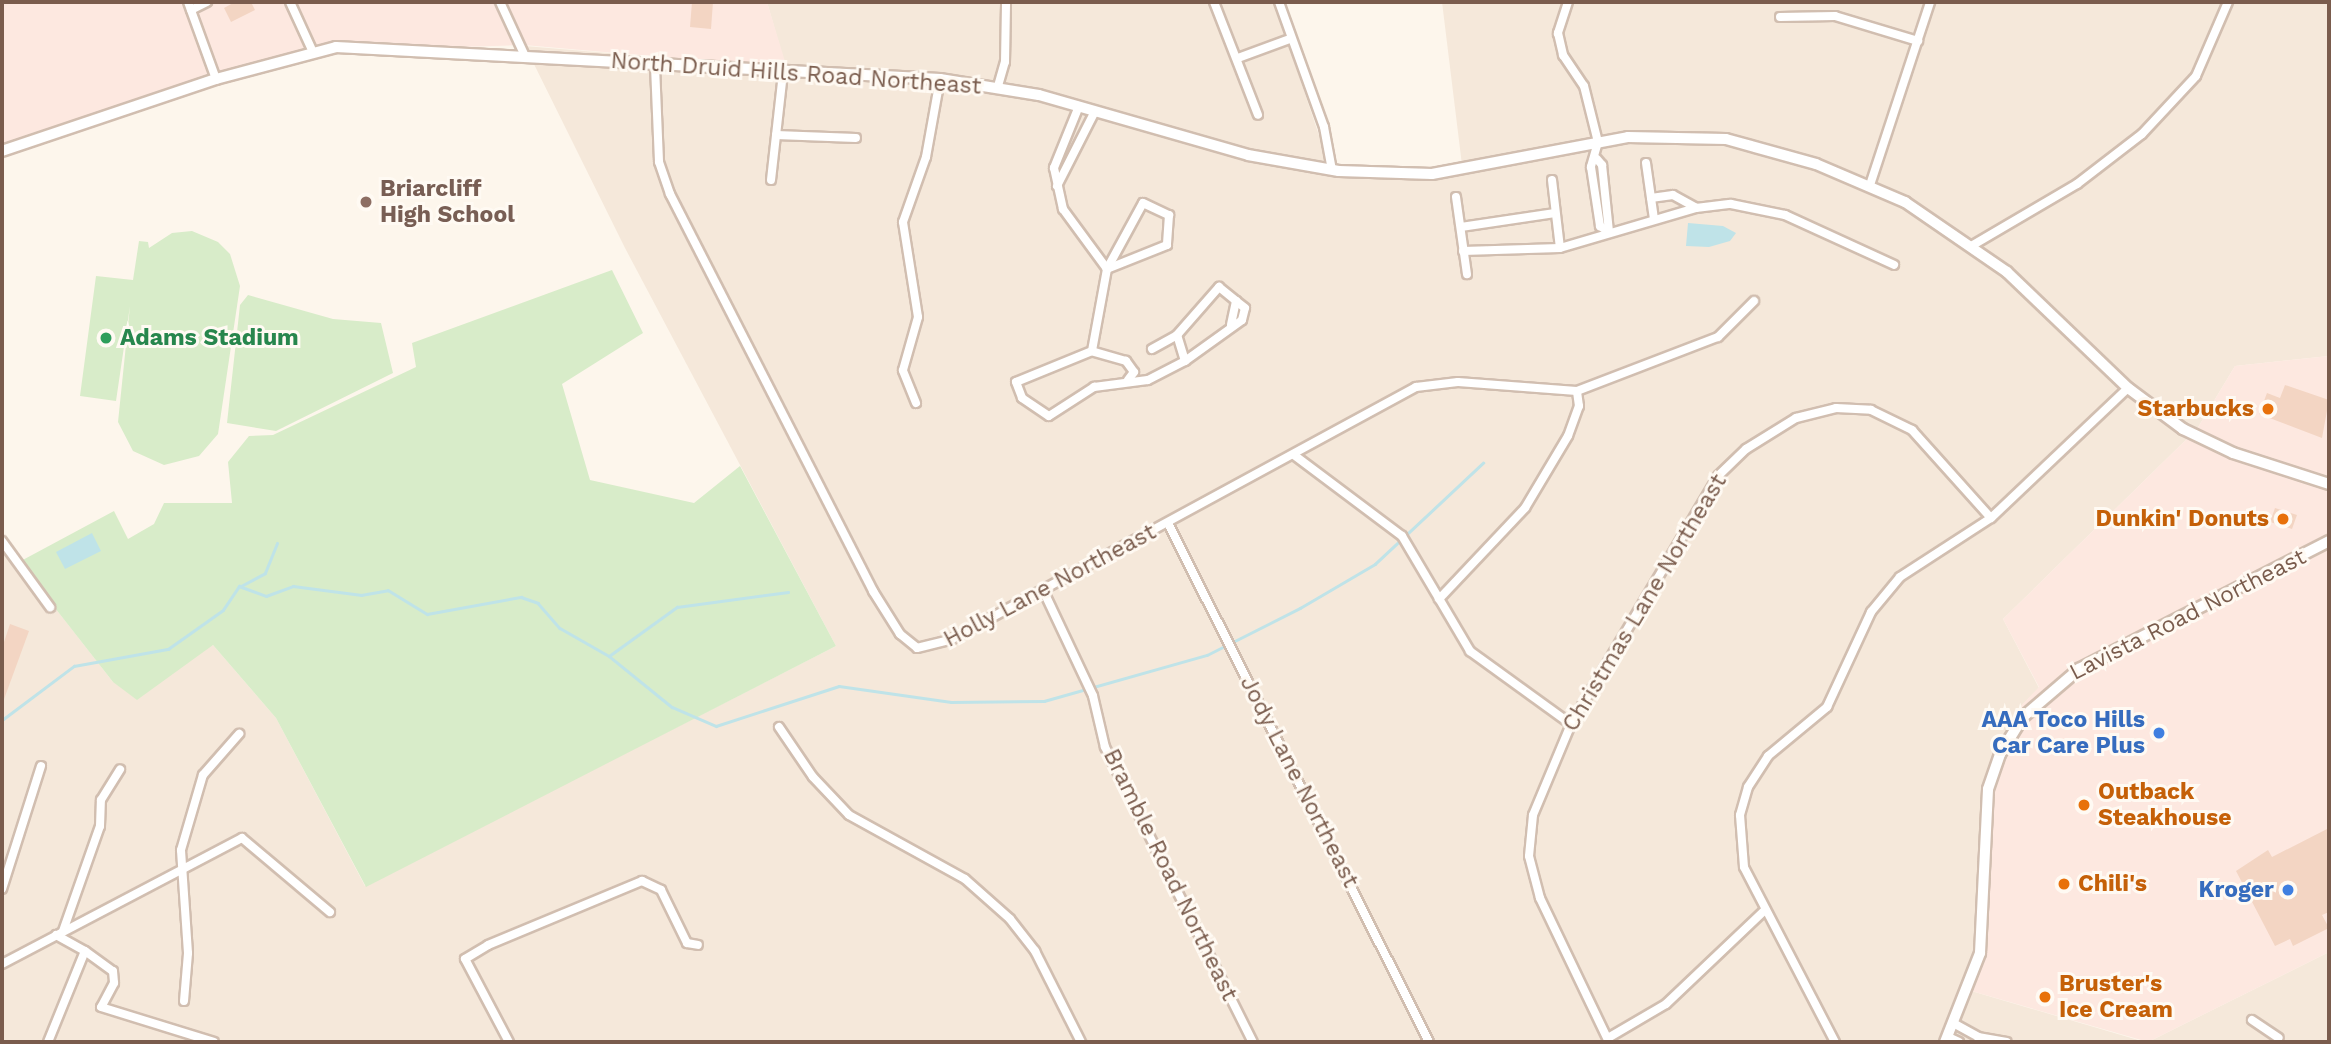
<!DOCTYPE html>
<style>
body{margin:0}
#map{position:relative;width:2331px;height:1044px;overflow:hidden;background:#fdf6ec;font-family:"Work Sans",sans-serif}
div>[style]{position:absolute}
[style*='--x']{left:calc(var(--x)*1px);top:calc(var(--y)*1px);width:calc(var(--w)*1px);rotate:calc(var(--a)*1deg)}
.residential>*{inset:0;background:#f5e8da}
.commercial>*{inset:0;background:#fde8e0}
.green>*{inset:0;background:#d8ecc9}
.water>*{inset:0;background:#bfe3e8}
.stream>*{height:2.5px;margin:-1.25px;padding:0 1.25px;transform-origin:1.25px;border-radius:1.25px;background:#bfe3e8}
.building>*{inset:0;background:#f3d5c3}
.roads{filter:drop-shadow(2px 0 #d1beb0) drop-shadow(-2px 0 #d1beb0) drop-shadow(0 2px #d1beb0) drop-shadow(0 -2px #d1beb0)}
.street>*{height:8px;margin:-4px;padding:0 4px;transform-origin:4px;border-radius:4px;background:#fff}
.secondary>*{height:10px;margin:-5px;padding:0 5px;transform-origin:5px;border-radius:5px;background:#fff}
.dots>*{width:19px;height:19px;translate:-50% -50%;box-sizing:border-box;border:4px solid #fffaf3;border-radius:50%}
span{translate:-50% -50%;white-space:nowrap;text-align:center;line-height:1.15;-webkit-text-stroke:6px #fffaf3;paint-order:stroke}
.street-label{font-size:23px;color:#7a5c4d}
.education-label{font-size:23px;color:#785e54;font-weight:700}
.left{translate:0 -50%;text-align:left}
.leisure-label{font-size:23px;color:#27864d;font-weight:700}
.food-label{font-size:23px;color:#c56008;font-weight:700}
.right{translate:-100% -50%;text-align:right}
.shop-label{font-size:23px;color:#366cbe;font-weight:700}
.frame{position:absolute;inset:0;border:4px solid #7a5c4d;pointer-events:none}
</style>
<div id="map">
<div class="residential">
<i style="clip-path:polygon(767px 2px,1274px 2px,1330px 168px,1387px 175px,1462px 165px,1442px 2px,2329px 2px,2329px 356px,2235px 366px,2197px 429px,2003px 619px,2039px 688px,2015px 712px,1980px 810px,1985px 916px,1968px 990px,2145px 1042px,2px 1042px,2px 540px,113px 682px,213px 645px,276px 718px,365px 886px,836px 646px,625px 248px,525px 46px,786px 68px)"></i>
<i style="clip-path:polygon(2329px 952px,2329px 1042px,2148px 1042px)"></i>
</div>
<div class="commercial">
<i style="clip-path:polygon(2px 2px,767px 2px,787px 68px,524px 45px,326px 51px,261px 67px,2px 155px)"></i>
<i style="clip-path:polygon(2329px 356px,2329px 952px,2148px 1042px,1968px 990px,1985px 916px,1980px 810px,2015px 712px,2039px 687px,2003px 619px,2197px 429px,2235px 366px)"></i>
</div>
<div class="green">
<i style="clip-path:polygon(192px 231px,218px 242px,230px 254px,240px 286px,218px 434px,199px 456px,164px 465px,133px 451px,118px 422px,130px 306px,116px 401px,80px 396px,96px 276px,133px 280px,139px 241px,148px 242px,149px 248px,172px 233px)"></i>
<i style="clip-path:polygon(612px 270px,643px 333px,562px 384px,590px 480px,694px 503px,740px 466px,836px 646px,366px 887px,276px 718px,213px 645px,137px 700px,113px 682px,19px 562px,114px 511px,128px 539px,154px 524px,164px 503px,232px 503px,228px 462px,249px 436px,273px 435px,416px 367px,412px 343px)"></i>
<i style="clip-path:polygon(248px 295px,333px 319px,381px 323px,393px 373px,276px 431px,227px 423px,240px 305px)"></i>
</div>
<div class="water">
<i style="clip-path:polygon(1688px 223px,1723px 226px,1736px 233px,1730px 241px,1709px 247px,1686px 246px)"></i>
<i style="clip-path:polygon(92px 533px,101px 551px,65px 569px,56px 552px)"></i>
</div>
<div class="stream">
<i style="--x:241;--y:586;--w:27;--a:-28"></i>
<i style="--x:265;--y:573;--w:32;--a:-68"></i>
<i style="--x:609;--y:656;--w:84;--a:-35.8"></i>
<i style="--x:677;--y:607;--w:112;--a:-7.7"></i>
<i style="--x:2;--y:720;--w:90;--a:-36.9"></i>
<i style="--x:74;--y:666;--w:96;--a:-10.3"></i>
<i style="--x:168;--y:649;--w:67;--a:-35.3"></i>
<i style="--x:223;--y:610;--w:29;--a:-56"></i>
<i style="--x:239;--y:586;--w:29;--a:20"></i>
<i style="--x:266;--y:596;--w:29;--a:-20"></i>
<i style="--x:293;--y:586;--w:69;--a:7.5"></i>
<i style="--x:361;--y:595;--w:27;--a:-10"></i>
<i style="--x:388;--y:590;--w:46;--a:31.6"></i>
<i style="--x:427;--y:614;--w:96;--a:-10.3"></i>
<i style="--x:521;--y:597;--w:18;--a:19"></i>
<i style="--x:538;--y:603;--w:33;--a:49"></i>
<i style="--x:560;--y:628;--w:56;--a:29.7"></i>
<i style="--x:609;--y:656;--w:81;--a:39"></i>
<i style="--x:672;--y:707;--w:48;--a:23.4"></i>
<i style="--x:716;--y:726;--w:129;--a:-18"></i>
<i style="--x:839;--y:686;--w:113;--a:8.1"></i>
<i style="--x:951;--y:702;--w:93;--a:-0.6"></i>
<i style="--x:1044;--y:701;--w:169;--a:-15.8"></i>
<i style="--x:1207;--y:655;--w:104;--a:-26.8"></i>
<i style="--x:1300;--y:608;--w:87;--a:-30.4"></i>
<i style="--x:1375;--y:564;--w:148;--a:-43.1"></i>
</div>
<div class="building">
<i style="clip-path:polygon(235px 2px,251px 2px,255px 10px,231px 22px,224px 8px)"></i>
<i style="clip-path:polygon(692px 2px,713px 2px,711px 29px,690px 27px)"></i>
<i style="clip-path:polygon(2285px 385px,2329px 400px,2322px 438px,2259px 414px,2267px 393px,2280px 398px)"></i>
<i style="clip-path:polygon(2275px 508px,2297px 515px,2292px 529px,2270px 522px)"></i>
<i style="clip-path:polygon(10px 624px,29px 631px,3px 702px,2px 648px)"></i>
<i style="clip-path:polygon(2329px 828px,2329px 912px,2322px 915px,2329px 928px,2293px 946px,2290px 939px,2275px 946px,2236px 871px,2268px 850px,2272px 857px)"></i>
</div>
<div class="roads">
<div class="street">
<i style="--x:188;--y:2;--w:82;--a:70"></i>
<i style="--x:290;--y:2;--w:53;--a:65.4"></i>
<i style="--x:500;--y:2;--w:60;--a:65.2"></i>
<i style="--x:1214;--y:2;--w:121;--a:68.7"></i>
<i style="--x:1279;--y:2;--w:133;--a:70.2"></i>
<i style="--x:1324;--y:127;--w:44;--a:79.5"></i>
<i style="--x:1568;--y:2;--w:33;--a:108"></i>
<i style="--x:1558;--y:33;--w:23;--a:77"></i>
<i style="--x:1563;--y:55;--w:37;--a:56"></i>
<i style="--x:1584;--y:86;--w:58;--a:76"></i>
<i style="--x:1598;--y:142;--w:26;--a:106"></i>
<i style="--x:1591;--y:167;--w:60;--a:81.3"></i>
<i style="--x:1600;--y:226;--w:11;--a:34"></i>
<i style="--x:191;--y:10;--w:18;--a:-27"></i>
<i style="--x:1780;--y:17;--w:55;--a:-1"></i>
<i style="--x:1835;--y:16;--w:87;--a:16.8"></i>
<i style="--x:1238;--y:58;--w:55;--a:-20.1"></i>
<i style="--x:655;--y:66;--w:96;--a:87.6"></i>
<i style="--x:659;--y:162;--w:34;--a:71"></i>
<i style="--x:670;--y:194;--w:446;--a:62.9"></i>
<i style="--x:873;--y:591;--w:51;--a:57.9"></i>
<i style="--x:900;--y:634;--w:22;--a:39"></i>
<i style="--x:917;--y:648;--w:36;--a:-14"></i>
<i style="--x:952;--y:639;--w:528;--a:-28.51"></i>
<i style="--x:1416;--y:387;--w:42;--a:-6.8"></i>
<i style="--x:1458;--y:382;--w:119;--a:4.3"></i>
<i style="--x:1577;--y:391;--w:151;--a:-21"></i>
<i style="--x:1718;--y:337;--w:51;--a:-45"></i>
<i style="--x:998;--y:86;--w:25;--a:-74"></i>
<i style="--x:1005;--y:62;--w:60;--a:-89"></i>
<i style="--x:1079;--y:106;--w:67;--a:112"></i>
<i style="--x:1054;--y:168;--w:42;--a:77.6"></i>
<i style="--x:1063;--y:209;--w:74;--a:53.7"></i>
<i style="--x:1107;--y:269;--w:83;--a:100.4"></i>
<i style="--x:776;--y:135;--w:80;--a:2.1"></i>
<i style="--x:1597;--y:159;--w:8;--a:50"></i>
<i style="--x:1602;--y:165;--w:67;--a:84"></i>
<i style="--x:1646;--y:163;--w:57;--a:81.9"></i>
<i style="--x:771;--y:180;--w:108;--a:-83.6"></i>
<i style="--x:1552;--y:180;--w:68;--a:83.3"></i>
<i style="--x:1870;--y:185;--w:193;--a:-71.8"></i>
<i style="--x:1057;--y:186;--w:84;--a:-63.1"></i>
<i style="--x:1456;--y:197;--w:78;--a:81.9"></i>
<i style="--x:1651;--y:198;--w:22;--a:-8"></i>
<i style="--x:1673;--y:195;--w:26;--a:29"></i>
<i style="--x:1143;--y:203;--w:29;--a:25"></i>
<i style="--x:1169;--y:215;--w:30;--a:94"></i>
<i style="--x:1167;--y:245;--w:65;--a:158.2"></i>
<i style="--x:1107;--y:269;--w:75;--a:-61.4"></i>
<i style="--x:1461;--y:227;--w:95;--a:-8.5"></i>
<i style="--x:1973;--y:245;--w:121;--a:-30.4"></i>
<i style="--x:2077;--y:184;--w:82;--a:-37.6"></i>
<i style="--x:2142;--y:134;--w:79;--a:-47"></i>
<i style="--x:2196;--y:76;--w:81;--a:-66.6"></i>
<i style="--x:1463;--y:251;--w:97;--a:-1.8"></i>
<i style="--x:1560;--y:248;--w:142;--a:-16.4"></i>
<i style="--x:1696;--y:208;--w:35;--a:-7"></i>
<i style="--x:1731;--y:204;--w:55;--a:11.5"></i>
<i style="--x:1785;--y:215;--w:120;--a:24.6"></i>
<i style="--x:1152;--y:349;--w:29;--a:-29"></i>
<i style="--x:1185;--y:361;--w:70;--a:-35.7"></i>
<i style="--x:1242;--y:320;--w:12;--a:-76"></i>
<i style="--x:1245;--y:308;--w:11;--a:-142"></i>
<i style="--x:1128;--y:380;--w:10;--a:-53"></i>
<i style="--x:1134;--y:372;--w:14;--a:-126"></i>
<i style="--x:1126;--y:361;--w:35;--a:-164"></i>
<i style="--x:1092;--y:351;--w:82;--a:157.8"></i>
<i style="--x:1016;--y:382;--w:17;--a:69"></i>
<i style="--x:1022;--y:398;--w:32;--a:34"></i>
<i style="--x:1049;--y:416;--w:54;--a:-32.8"></i>
<i style="--x:1094;--y:387;--w:54;--a:-7.4"></i>
<i style="--x:1148;--y:380;--w:42;--a:-27.2"></i>
<i style="--x:1185;--y:361;--w:27;--a:-107"></i>
<i style="--x:1177;--y:335;--w:64;--a:-48.8"></i>
<i style="--x:1219;--y:287;--w:22;--a:39"></i>
<i style="--x:1236;--y:301;--w:24;--a:102"></i>
<i style="--x:916;--y:403;--w:35;--a:-112"></i>
<i style="--x:903;--y:370;--w:55;--a:-74.2"></i>
<i style="--x:918;--y:317;--w:96;--a:-99"></i>
<i style="--x:903;--y:222;--w:69;--a:-70.5"></i>
<i style="--x:926;--y:157;--w:79;--a:-79.8"></i>
<i style="--x:1294;--y:455;--w:135;--a:36.9"></i>
<i style="--x:1402;--y:536;--w:134;--a:59.4"></i>
<i style="--x:1470;--y:651;--w:125;--a:35.9"></i>
<i style="--x:1168;--y:523;--w:581;--a:63.3"></i>
<i style="--x:2;--y:541;--w:82;--a:54"></i>
<i style="--x:1043;--y:590;--w:117;--a:64.7"></i>
<i style="--x:1093;--y:696;--w:52;--a:76.8"></i>
<i style="--x:1105;--y:747;--w:330;--a:63.4"></i>
<i style="--x:1439;--y:599;--w:125;--a:-46.6"></i>
<i style="--x:1525;--y:508;--w:84;--a:-59.2"></i>
<i style="--x:1568;--y:436;--w:32;--a:-70"></i>
<i style="--x:1579;--y:406;--w:15;--a:-98"></i>
<i style="--x:779;--y:727;--w:60;--a:55.8"></i>
<i style="--x:813;--y:777;--w:52;--a:46.5"></i>
<i style="--x:849;--y:815;--w:132;--a:28.9"></i>
<i style="--x:965;--y:879;--w:60;--a:41.6"></i>
<i style="--x:1010;--y:919;--w:41;--a:52"></i>
<i style="--x:1035;--y:951;--w:102;--a:63.2"></i>
<i style="--x:2;--y:889;--w:129;--a:-72.4"></i>
<i style="--x:63;--y:931;--w:111;--a:-70.6"></i>
<i style="--x:100;--y:826;--w:26;--a:-88"></i>
<i style="--x:101;--y:800;--w:36;--a:-58"></i>
<i style="--x:56;--y:935;--w:33;--a:29"></i>
<i style="--x:2;--y:964;--w:271;--a:-27.7"></i>
<i style="--x:242;--y:838;--w:115;--a:40.1"></i>
<i style="--x:184;--y:1001;--w:48;--a:-85.2"></i>
<i style="--x:188;--y:953;--w:103;--a:-93.9"></i>
<i style="--x:181;--y:850;--w:78;--a:-73.7"></i>
<i style="--x:203;--y:775;--w:55;--a:-48.7"></i>
<i style="--x:2252;--y:1020;--w:32;--a:34"></i>
<i style="--x:1955;--y:1024;--w:26;--a:29"></i>
<i style="--x:1978;--y:1037;--w:29;--a:10"></i>
<i style="--x:1948;--y:1037;--w:12;--a:24"></i>
<i style="--x:1608;--y:1038;--w:67;--a:-30.4"></i>
<i style="--x:1666;--y:1004;--w:137;--a:-43.5"></i>
<i style="--x:48;--y:1042;--w:98;--a:-67.9"></i>
<i style="--x:85;--y:951;--w:34;--a:36"></i>
<i style="--x:113;--y:971;--w:12;--a:85"></i>
<i style="--x:114;--y:983;--w:27;--a:118"></i>
<i style="--x:101;--y:1007;--w:118;--a:17.2"></i>
<i style="--x:509;--y:1042;--w:94;--a:-117.9"></i>
<i style="--x:465;--y:959;--w:27;--a:-31"></i>
<i style="--x:488;--y:945;--w:167;--a:-22.6"></i>
<i style="--x:642;--y:881;--w:21;--a:25"></i>
<i style="--x:661;--y:890;--w:59;--a:63.9"></i>
<i style="--x:687;--y:943;--w:11;--a:10"></i>
<i style="--x:1609;--y:1042;--w:160;--a:-115.6"></i>
<i style="--x:1540;--y:898;--w:43;--a:-104.7"></i>
<i style="--x:1529;--y:856;--w:41;--a:-84.4"></i>
<i style="--x:1533;--y:815;--w:99;--a:-67.3"></i>
<i style="--x:1571;--y:724;--w:288;--a:-59.3"></i>
<i style="--x:1718;--y:476;--w:39;--a:-44"></i>
<i style="--x:1746;--y:449;--w:59;--a:-31.8"></i>
<i style="--x:1796;--y:418;--w:41;--a:-14"></i>
<i style="--x:1836;--y:408;--w:35;--a:3"></i>
<i style="--x:1871;--y:410;--w:46;--a:26"></i>
<i style="--x:1912;--y:430;--w:118;--a:48.1"></i>
<i style="--x:1835;--y:1042;--w:197;--a:-117.5"></i>
<i style="--x:1744;--y:867;--w:52;--a:-94.4"></i>
<i style="--x:1740;--y:815;--w:29;--a:-74"></i>
<i style="--x:1748;--y:787;--w:37;--a:-57"></i>
<i style="--x:1768;--y:756;--w:77;--a:-39.7"></i>
<i style="--x:1827;--y:707;--w:105;--a:-65.1"></i>
<i style="--x:1871;--y:612;--w:45;--a:-50.4"></i>
<i style="--x:1900;--y:577;--w:108;--a:-33"></i>
<i style="--x:1991;--y:518;--w:189;--a:-43.5"></i>
</div>
<div class="secondary">
<i style="--x:2;--y:151;--w:226;--a:-18.6"></i>
<i style="--x:216;--y:79;--w:124;--a:-14.9"></i>
<i style="--x:336;--y:47;--w:605;--a:3.03"></i>
<i style="--x:940;--y:79;--w:100;--a:9.2"></i>
<i style="--x:1039;--y:95;--w:217;--a:16"></i>
<i style="--x:1248;--y:155;--w:92;--a:10"></i>
<i style="--x:1339;--y:171;--w:93;--a:1.8"></i>
<i style="--x:1432;--y:174;--w:199;--a:-10.7"></i>
<i style="--x:1628;--y:137;--w:98;--a:1.2"></i>
<i style="--x:1726;--y:139;--w:93;--a:15.5"></i>
<i style="--x:1816;--y:164;--w:97;--a:23.1"></i>
<i style="--x:1905;--y:202;--w:124;--a:34.5"></i>
<i style="--x:2007;--y:272;--w:168;--a:43.8"></i>
<i style="--x:2128;--y:388;--w:69;--a:36.7"></i>
<i style="--x:2183;--y:429;--w:55;--a:25.6"></i>
<i style="--x:2233;--y:453;--w:101;--a:17.9"></i>
<i style="--x:1945;--y:1042;--w:96;--a:-68.5"></i>
<i style="--x:1980;--y:953;--w:164;--a:-87.2"></i>
<i style="--x:1988;--y:789;--w:37;--a:-71"></i>
<i style="--x:2000;--y:754;--w:44;--a:-58.1"></i>
<i style="--x:2023;--y:717;--w:74;--a:-40.6"></i>
<i style="--x:2079;--y:669;--w:281;--a:-27.1"></i>
</div>
</div>
<div class="dots">
<i style="left:366px;top:202px;background:#8d6e63"></i>
<i style="left:106px;top:338px;background:#2e9e5b"></i>
<i style="left:2268px;top:409px;background:#e8710a"></i>
<i style="left:2283px;top:519px;background:#e8710a"></i>
<i style="left:2159px;top:733px;background:#3f7fe0"></i>
<i style="left:2084px;top:805px;background:#e8710a"></i>
<i style="left:2064px;top:884px;background:#e8710a"></i>
<i style="left:2288px;top:890px;background:#3f7fe0"></i>
<i style="left:2045px;top:997px;background:#e8710a"></i>
</div>
<div class="street-label">
<span style="left:796px;top:74px;rotate:4deg">North Druid Hills Road Northeast</span>
<span style="left:1050px;top:586px;rotate:-28deg">Holly Lane Northeast</span>
<span style="left:1645px;top:603px;rotate:-59deg">Christmas Lane Northeast</span>
<span style="left:2188px;top:615px;rotate:-27deg">Lavista Road Northeast</span>
<span style="left:1299px;top:782px;rotate:63deg">Jody Lane Northeast</span>
<span style="left:1170px;top:875px;rotate:64deg">Bramble Road Northeast</span>
</div>
<div class="education-label">
<span class="left" style="left:380px;top:202px">Briarcliff<br>High School</span>
</div>
<div class="leisure-label">
<span class="left" style="left:120px;top:338px">Adams Stadium</span>
</div>
<div class="food-label">
<span class="right" style="left:2254px;top:409px">Starbucks</span>
<span class="right" style="left:2269px;top:519px">Dunkin' Donuts</span>
<span class="left" style="left:2098px;top:805px">Outback<br>Steakhouse</span>
<span class="left" style="left:2078px;top:884px">Chili's</span>
<span class="left" style="left:2059px;top:997px">Bruster's<br>Ice Cream</span>
</div>
<div class="shop-label">
<span class="right" style="left:2145px;top:733px">AAA Toco Hills<br>Car Care Plus</span>
<span class="right" style="left:2274px;top:890px">Kroger</span>
</div>
<div class="frame"></div>
</div>
